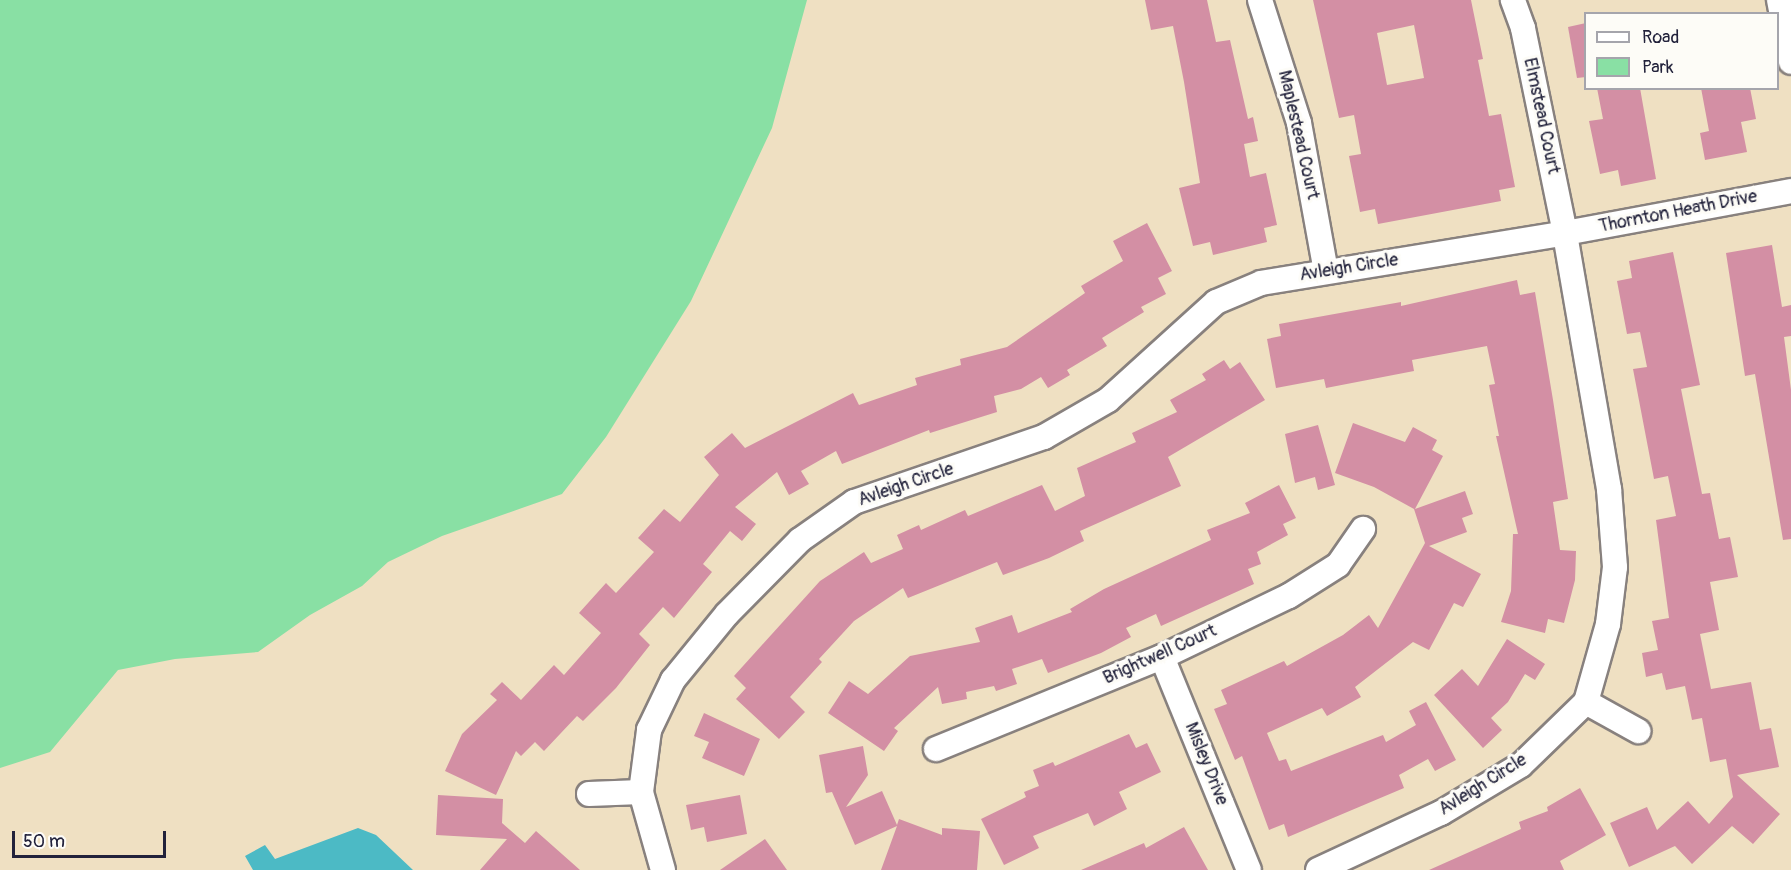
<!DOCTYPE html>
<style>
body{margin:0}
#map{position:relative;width:1791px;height:870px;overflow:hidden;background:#efe0c2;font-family:Pangolin,sans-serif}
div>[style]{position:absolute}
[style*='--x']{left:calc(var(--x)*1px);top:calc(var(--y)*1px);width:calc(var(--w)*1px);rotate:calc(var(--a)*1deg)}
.green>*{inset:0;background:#89e0a4}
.water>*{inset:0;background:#4cbac5}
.building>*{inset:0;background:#d38fa4}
.roads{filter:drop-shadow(2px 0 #88817e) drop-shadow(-2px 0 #88817e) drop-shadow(0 2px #88817e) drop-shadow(0 -2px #88817e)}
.street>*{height:24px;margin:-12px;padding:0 12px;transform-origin:12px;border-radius:12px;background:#fff}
span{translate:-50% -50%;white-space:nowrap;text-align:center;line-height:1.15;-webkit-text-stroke:6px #fdfcf7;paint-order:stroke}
.street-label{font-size:18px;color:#22223b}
.legend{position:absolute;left:1584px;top:12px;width:195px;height:78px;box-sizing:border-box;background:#fdfcf7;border:2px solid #a5a5ac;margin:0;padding:8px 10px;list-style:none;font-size:18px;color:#22223b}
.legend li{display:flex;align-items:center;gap:12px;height:30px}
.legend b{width:30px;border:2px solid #a5a5ac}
.scale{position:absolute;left:12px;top:831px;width:154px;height:27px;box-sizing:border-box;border:3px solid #22223b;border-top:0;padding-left:8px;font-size:18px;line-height:21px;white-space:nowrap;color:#22223b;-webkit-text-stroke:4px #fdfcf7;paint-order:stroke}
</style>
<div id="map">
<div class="green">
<i style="clip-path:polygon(0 0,807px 0,772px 128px,691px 301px,606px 437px,562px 494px,442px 536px,388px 562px,362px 586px,310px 615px,258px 652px,175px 659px,118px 670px,50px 752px,0 768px)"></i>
</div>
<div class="water">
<i style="clip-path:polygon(358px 828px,376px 835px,413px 870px,253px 870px,245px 856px,265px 845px,275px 859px)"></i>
</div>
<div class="building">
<i style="clip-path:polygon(1145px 0,1207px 0,1216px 42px,1230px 40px,1248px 119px,1253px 117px,1258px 141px,1244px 144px,1250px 177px,1266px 173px,1277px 225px,1264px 228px,1267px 242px,1213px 255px,1210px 242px,1193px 246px,1179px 188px,1200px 183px,1184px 82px,1173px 26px,1151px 30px)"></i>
<i style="clip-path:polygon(evenodd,1313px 0,1471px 0,1483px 59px,1478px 60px,1489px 116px,1501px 114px,1515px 187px,1499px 190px,1501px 201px,1378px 224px,1375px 209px,1360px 212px,1349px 156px,1361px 154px,1354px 115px,1339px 118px,1313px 0,1414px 25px,1424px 78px,1387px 85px,1377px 33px,1414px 25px)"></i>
<i style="clip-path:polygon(1586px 23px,1586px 77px,1577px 78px,1568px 27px)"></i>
<i style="clip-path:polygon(1597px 88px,1640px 88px,1656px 179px,1621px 186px,1618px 170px,1600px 174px,1589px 121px,1603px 119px)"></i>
<i style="clip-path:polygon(1701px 88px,1750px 88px,1756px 119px,1741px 122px,1747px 152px,1705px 160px,1700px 133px,1709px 131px)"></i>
<i style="clip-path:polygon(1147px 223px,1172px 271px,1158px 278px,1166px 294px,1141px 307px,1144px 312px,1102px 338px,1107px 346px,1067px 370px,1070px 375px,1048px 388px,1041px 377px,1021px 389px,994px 396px,997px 412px,930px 433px,929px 430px,842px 464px,836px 451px,801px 471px,809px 484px,789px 495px,777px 472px,735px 507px,756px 524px,742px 541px,730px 531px,703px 564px,712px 572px,674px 618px,663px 607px,639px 634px,650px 645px,616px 688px,583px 721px,577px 716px,544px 751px,535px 742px,521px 756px,516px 751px,496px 795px,445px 771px,462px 734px,497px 700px,490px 694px,502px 682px,521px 700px,554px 665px,564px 675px,601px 633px,579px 613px,606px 583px,616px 593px,654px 552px,638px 538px,664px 509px,680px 522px,719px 475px,704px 457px,732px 433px,745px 448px,853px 393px,859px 405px,917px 385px,915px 378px,961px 365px,960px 359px,1007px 347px,1085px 293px,1081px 286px,1123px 261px,1113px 241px)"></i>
<i style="clip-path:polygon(1772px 245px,1782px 307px,1791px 305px,1791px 336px,1784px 337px,1791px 390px,1791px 539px,1783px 540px,1755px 374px,1745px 376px,1726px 253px)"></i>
<i style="clip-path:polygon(1673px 252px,1700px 385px,1681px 389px,1702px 494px,1710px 493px,1719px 539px,1730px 537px,1738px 577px,1710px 582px,1719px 630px,1700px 634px,1711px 689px,1751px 682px,1760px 730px,1771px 728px,1779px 767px,1737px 775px,1780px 814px,1753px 844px,1732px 826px,1692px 864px,1675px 846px,1629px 867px,1610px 823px,1647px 807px,1657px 830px,1688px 801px,1709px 824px,1733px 797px,1726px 759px,1710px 762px,1702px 718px,1692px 720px,1685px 686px,1666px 690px,1662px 673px,1646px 677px,1642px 653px,1658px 650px,1652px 621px,1669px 618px,1656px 520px,1676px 516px,1668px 476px,1654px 479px,1633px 369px,1647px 367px,1640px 332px,1627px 334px,1617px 281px,1632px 278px,1629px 261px)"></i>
<i style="clip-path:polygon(1517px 280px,1520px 295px,1535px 292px,1553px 400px,1568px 499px,1553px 502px,1560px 550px,1576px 551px,1575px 580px,1564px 623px,1548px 619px,1545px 633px,1501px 622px,1511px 591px,1513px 534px,1518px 534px,1496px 436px,1499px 436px,1489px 385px,1495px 384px,1487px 346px,1412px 360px,1414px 371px,1326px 388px,1324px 379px,1276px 388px,1267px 339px,1281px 336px,1279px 324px,1401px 302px,1401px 306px)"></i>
<i style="clip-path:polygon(1224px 360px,1230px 369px,1240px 362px,1265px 400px,1168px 457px,1181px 486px,1080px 531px,1084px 541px,1049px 558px,1003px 575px,997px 562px,908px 598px,903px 588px,854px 621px,819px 659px,822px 662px,790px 697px,805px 712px,779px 739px,736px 699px,746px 688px,734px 676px,820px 581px,864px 552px,871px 563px,903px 549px,897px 535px,919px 525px,921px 530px,965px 510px,968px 516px,1042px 485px,1055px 511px,1085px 496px,1077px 468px,1136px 442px,1132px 433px,1177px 412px,1170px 400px,1206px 380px,1202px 374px)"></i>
<i style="clip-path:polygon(1353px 423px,1405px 442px,1413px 427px,1437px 440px,1432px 450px,1443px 456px,1415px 509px,1465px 491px,1473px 514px,1462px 518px,1467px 532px,1429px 546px,1481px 574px,1463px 607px,1454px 603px,1429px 650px,1413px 642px,1355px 687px,1361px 697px,1327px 716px,1322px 708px,1267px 733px,1279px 761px,1286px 759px,1291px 771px,1383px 735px,1386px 742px,1416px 725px,1409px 711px,1426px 702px,1456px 760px,1435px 771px,1428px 759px,1399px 775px,1404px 788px,1288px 837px,1284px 824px,1269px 830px,1242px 756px,1235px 760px,1214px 709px,1227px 704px,1221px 690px,1284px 661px,1287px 666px,1343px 635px,1369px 615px,1378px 628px,1425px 543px,1414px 509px,1374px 487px,1335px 473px)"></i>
<i style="clip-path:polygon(1318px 425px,1335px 485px,1318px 490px,1315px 477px,1295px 483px,1285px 434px)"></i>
<i style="clip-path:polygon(1279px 485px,1296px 518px,1283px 524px,1288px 535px,1257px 552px,1261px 564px,1248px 569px,1254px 584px,1161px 626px,1156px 614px,1126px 628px,1131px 637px,1101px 653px,1048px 673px,1042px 659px,1012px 669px,1017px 684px,996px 691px,994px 686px,966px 692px,967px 699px,942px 704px,938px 687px,894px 728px,898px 731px,884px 751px,828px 713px,849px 681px,868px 694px,910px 656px,980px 642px,975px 628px,1012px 615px,1018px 633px,1072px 612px,1070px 609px,1104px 589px,1211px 540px,1207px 530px,1250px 513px,1245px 503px)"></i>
<i style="clip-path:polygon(1507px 639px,1545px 664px,1535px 680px,1525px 674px,1508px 702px,1491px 718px,1502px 730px,1483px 748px,1434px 695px,1462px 669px,1478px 686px)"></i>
<i style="clip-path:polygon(704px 713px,760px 739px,744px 776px,702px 758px,709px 742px,694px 736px)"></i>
<i style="clip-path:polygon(1129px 734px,1136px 748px,1147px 743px,1161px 772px,1119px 792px,1127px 809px,1094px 826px,1088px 813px,1033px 836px,1039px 848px,1004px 865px,981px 819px,1026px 797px,1024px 792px,1039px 786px,1033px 770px,1053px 762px,1055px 766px)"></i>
<i style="clip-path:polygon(863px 746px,868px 775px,846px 807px,882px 791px,897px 825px,899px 819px,942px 835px,942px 828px,980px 831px,977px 870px,881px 870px,897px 826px,855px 845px,832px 792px,826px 793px,819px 755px)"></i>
<i style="clip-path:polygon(1580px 788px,1606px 835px,1560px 861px,1564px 870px,1429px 870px,1521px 829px,1519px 822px,1548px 811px,1547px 807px)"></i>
<i style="clip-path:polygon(438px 795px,503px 799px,502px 823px,525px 843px,536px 831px,580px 870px,480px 870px,507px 839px,436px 835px)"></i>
<i style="clip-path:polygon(740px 795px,747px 834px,707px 842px,704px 827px,691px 830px,686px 805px)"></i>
<i style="clip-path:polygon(1184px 827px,1208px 870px,1081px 870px,1144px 843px,1146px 848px)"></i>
<i style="clip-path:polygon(765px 839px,787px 870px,720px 870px)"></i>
</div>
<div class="roads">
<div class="street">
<i style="--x:1260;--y:0;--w:129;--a:72.4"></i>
<i style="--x:1299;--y:123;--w:151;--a:79.7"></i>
<i style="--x:1779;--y:0;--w:63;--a:79"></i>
<i style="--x:1162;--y:657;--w:230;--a:67.8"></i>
<i style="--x:1586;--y:702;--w:60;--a:29.1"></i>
<i style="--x:936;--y:749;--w:244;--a:-22.2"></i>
<i style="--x:1162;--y:657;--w:141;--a:-25.7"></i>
<i style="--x:1289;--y:596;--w:58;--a:-32.3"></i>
<i style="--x:1338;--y:565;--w:44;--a:-55.2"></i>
<i style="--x:589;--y:794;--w:52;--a:-2.2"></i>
<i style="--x:663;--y:870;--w:81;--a:-105.8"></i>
<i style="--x:641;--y:792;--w:63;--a:-82.6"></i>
<i style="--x:649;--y:730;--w:55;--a:-64.4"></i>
<i style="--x:673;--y:680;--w:85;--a:-50.7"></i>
<i style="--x:727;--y:614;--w:104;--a:-45.4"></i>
<i style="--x:800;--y:540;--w:66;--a:-35.1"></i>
<i style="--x:854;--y:502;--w:201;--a:-18.9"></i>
<i style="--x:1044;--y:437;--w:74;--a:-30"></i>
<i style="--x:1108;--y:400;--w:146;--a:-42.2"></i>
<i style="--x:1216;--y:302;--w:49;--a:-22.9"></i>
<i style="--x:1261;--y:283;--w:308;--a:-9.3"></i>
<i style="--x:1565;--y:233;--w:230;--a:-10.5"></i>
<i style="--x:1318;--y:870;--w:136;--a:-24.9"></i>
<i style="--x:1441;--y:813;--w:93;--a:-31"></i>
<i style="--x:1521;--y:765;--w:91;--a:-44.1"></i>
<i style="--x:1586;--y:702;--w:81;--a:-74.2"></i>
<i style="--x:1608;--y:624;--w:57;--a:-83"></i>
<i style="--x:1615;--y:567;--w:78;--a:-94.4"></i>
<i style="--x:1609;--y:489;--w:260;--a:-99.8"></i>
<i style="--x:1565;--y:233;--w:209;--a:-101.6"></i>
<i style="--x:1523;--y:28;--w:30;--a:-110"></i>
</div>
</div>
<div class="street-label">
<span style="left:1541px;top:116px;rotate:78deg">Elmstead Court</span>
<span style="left:1298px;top:135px;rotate:77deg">Maplestead Court</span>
<span style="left:1678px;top:212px;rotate:-11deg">Thornton Heath Drive</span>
<span style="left:1349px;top:268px;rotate:-9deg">Avleigh Circle</span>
<span style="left:906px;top:485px;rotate:-19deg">Avleigh Circle</span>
<span style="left:1160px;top:655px;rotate:-24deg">Brightwell Court</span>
<span style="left:1206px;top:764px;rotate:68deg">Misley Drive</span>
<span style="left:1483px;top:785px;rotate:-32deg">Avleigh Circle</span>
</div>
<ul class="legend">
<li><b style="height:8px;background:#fff"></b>Road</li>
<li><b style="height:16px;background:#89e0a4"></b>Park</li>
</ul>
<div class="scale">50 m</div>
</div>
